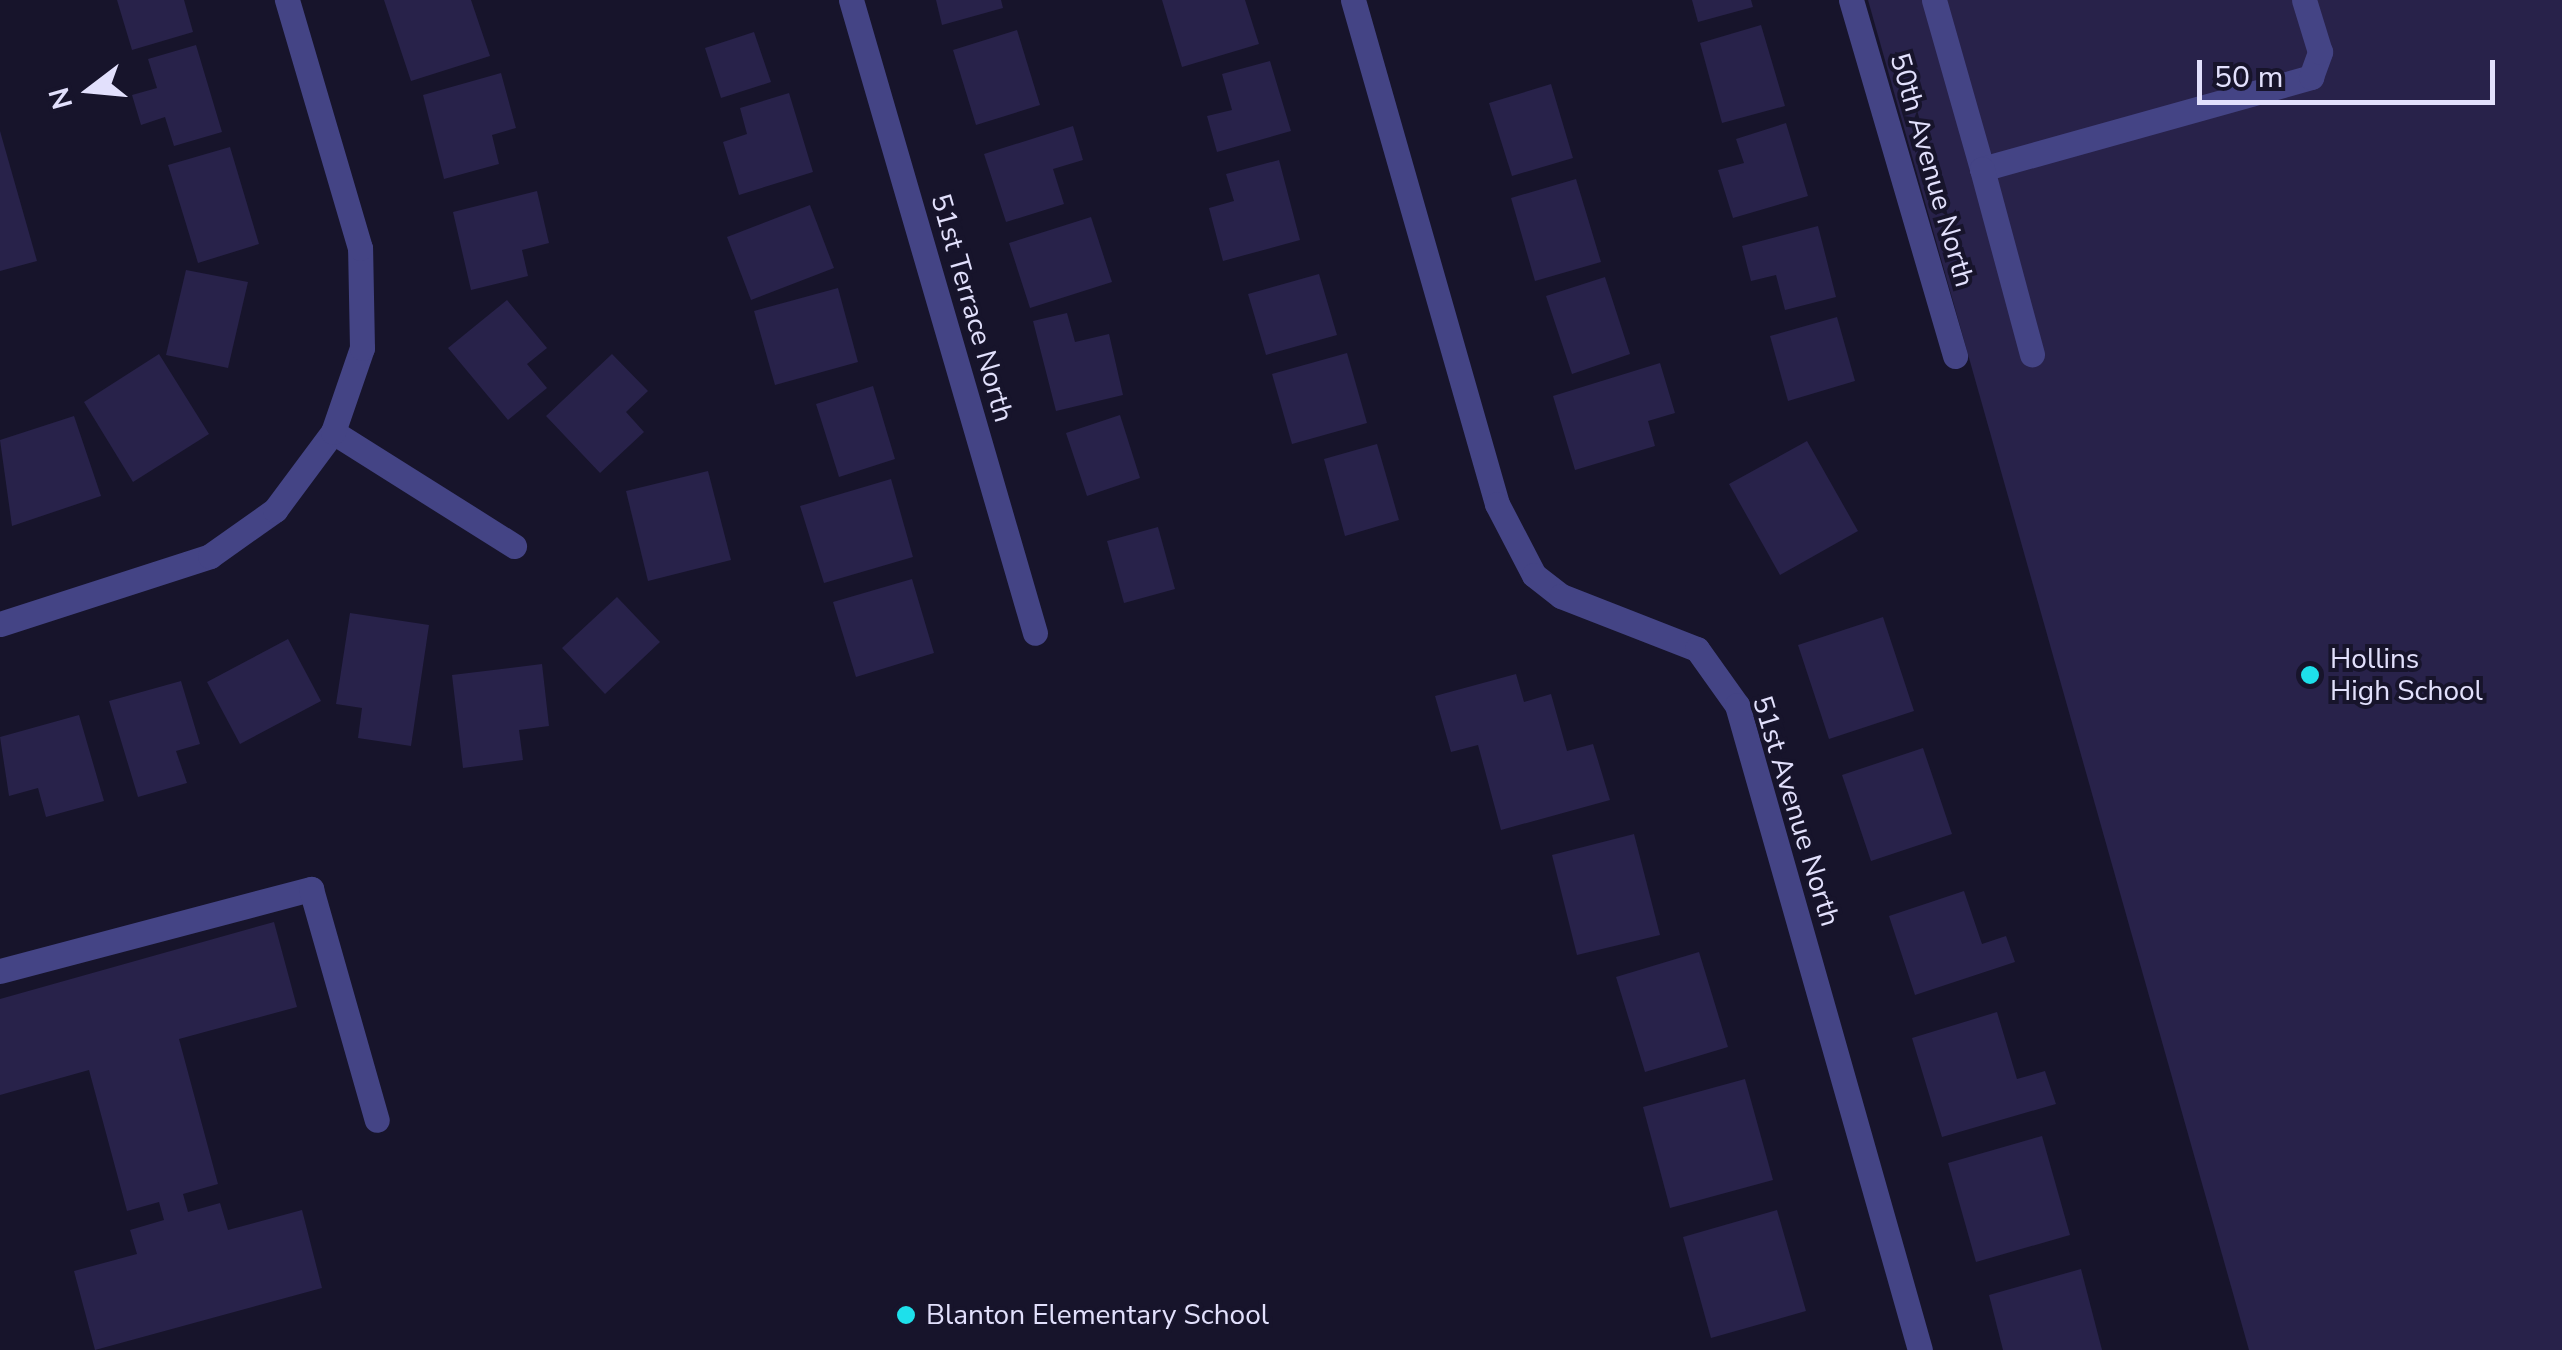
<!DOCTYPE html>
<style>
body{margin:0}
#map{position:relative;width:2562px;height:1350px;overflow:hidden;background:#17142b;font-family:"Nunito Sans",sans-serif}
div>[style]{position:absolute}
[style*='--x']{left:calc(var(--x)*1px);top:calc(var(--y)*1px);width:calc(var(--w)*1px);rotate:calc(var(--a)*1deg)}
.building>*{inset:0;background:#28224a}
.minor>*{height:25px;margin:-12.5px;padding:0 12.5px;transform-origin:12.5px;border-radius:12.5px;background:#444485}
.dots>*{width:28px;height:28px;translate:-50% -50%;box-sizing:border-box;border:5px solid #17142b;border-radius:50%}
span{translate:-50% -50%;white-space:nowrap;text-align:center;line-height:1.15;-webkit-text-stroke:8px #17142b;paint-order:stroke}
.street-label{font-size:28px;color:#e2e0fc}
.poi-label{font-size:28px;color:#e2e0fc}
.left{translate:0 -50%;text-align:left}
.north{position:absolute;left:40px;top:40px;width:100px;height:100px;-webkit-text-stroke:8px #17142b;paint-order:stroke;rotate:254deg;font-size:28px;font-weight:700;line-height:40px;text-align:center;color:#e2e0fc}
.north::after{content:'';display:block;margin:auto;width:35px;height:45px;background:#e2e0fc;clip-path:polygon(50% 0,100% 100%,50% 72%,0 100%)}
.scale{position:absolute;left:2197px;top:60px;width:298px;height:45px;box-sizing:border-box;border:5px solid #e2e0fc;border-top:0;padding-left:12px;font-size:30px;line-height:35px;white-space:nowrap;color:#e2e0fc;-webkit-text-stroke:8px #17142b;paint-order:stroke}
</style>
<div id="map">
<div class="building">
<i style="clip-path:polygon(117px 0,184px 0,193px 32px,132px 50px)"></i>
<i style="clip-path:polygon(384px 0,471px 0,490px 56px,411px 81px)"></i>
<i style="clip-path:polygon(936px 0,1001px 0,1003px 8px,942px 25px)"></i>
<i style="clip-path:polygon(1162px 0,1245px 0,1259px 44px,1182px 67px)"></i>
<i style="clip-path:polygon(1692px 0,1751px 0,1753px 7px,1698px 22px)"></i>
<i style="clip-path:polygon(1868px 0,2562px 0,2562px 1350px,2249px 1350px)"></i>
<i style="clip-path:polygon(1761px 25px,1785px 106px,1722px 123px,1700px 43px)"></i>
<i style="clip-path:polygon(1017px 30px,1040px 105px,976px 125px,953px 50px)"></i>
<i style="clip-path:polygon(754px 32px,771px 82px,721px 98px,705px 48px)"></i>
<i style="clip-path:polygon(196px 45px,222px 132px,174px 146px,165px 117px,141px 125px,132px 95px,157px 88px,148px 59px)"></i>
<i style="clip-path:polygon(1270px 61px,1291px 131px,1217px 152px,1207px 116px,1232px 110px,1222px 74px)"></i>
<i style="clip-path:polygon(501px 73px,516px 128px,492px 135px,499px 164px,444px 179px,423px 95px)"></i>
<i style="clip-path:polygon(1551px 84px,1573px 158px,1512px 176px,1489px 103px)"></i>
<i style="clip-path:polygon(789px 93px,813px 172px,739px 195px,723px 142px,747px 134px,740px 108px)"></i>
<i style="clip-path:polygon(1786px 123px,1808px 196px,1733px 218px,1718px 170px,1744px 163px,1736px 139px)"></i>
<i style="clip-path:polygon(1073px 126px,1083px 160px,1053px 169px,1064px 204px,1006px 222px,984px 154px)"></i>
<i style="clip-path:polygon(0 131px,37px 261px,0 271px)"></i>
<i style="clip-path:polygon(230px 147px,259px 244px,198px 263px,168px 165px)"></i>
<i style="clip-path:polygon(1279px 160px,1300px 240px,1223px 261px,1209px 208px,1234px 201px,1226px 174px)"></i>
<i style="clip-path:polygon(1576px 179px,1601px 262px,1535px 281px,1511px 198px)"></i>
<i style="clip-path:polygon(537px 191px,549px 243px,522px 250px,528px 276px,471px 290px,453px 212px)"></i>
<i style="clip-path:polygon(810px 205px,834px 268px,751px 300px,727px 237px)"></i>
<i style="clip-path:polygon(1091px 217px,1112px 282px,1030px 308px,1009px 243px)"></i>
<i style="clip-path:polygon(1818px 226px,1836px 297px,1785px 310px,1776px 275px,1751px 281px,1742px 246px)"></i>
<i style="clip-path:polygon(186px 270px,248px 282px,228px 368px,166px 355px)"></i>
<i style="clip-path:polygon(1319px 274px,1337px 335px,1266px 355px,1248px 294px)"></i>
<i style="clip-path:polygon(1605px 277px,1630px 354px,1572px 374px,1546px 296px)"></i>
<i style="clip-path:polygon(838px 288px,858px 362px,775px 385px,754px 311px)"></i>
<i style="clip-path:polygon(507px 300px,547px 348px,527px 364px,547px 388px,508px 420px,448px 348px)"></i>
<i style="clip-path:polygon(1067px 313px,1075px 342px,1109px 334px,1123px 395px,1056px 411px,1033px 321px)"></i>
<i style="clip-path:polygon(1837px 317px,1855px 381px,1788px 401px,1770px 336px)"></i>
<i style="clip-path:polygon(1347px 353px,1367px 423px,1292px 444px,1272px 374px)"></i>
<i style="clip-path:polygon(159px 354px,209px 434px,133px 482px,84px 402px)"></i>
<i style="clip-path:polygon(612px 354px,648px 391px,626px 412px,644px 432px,600px 473px,546px 416px)"></i>
<i style="clip-path:polygon(1660px 363px,1675px 413px,1648px 421px,1655px 446px,1575px 470px,1553px 396px)"></i>
<i style="clip-path:polygon(873px 386px,895px 459px,839px 477px,816px 404px)"></i>
<i style="clip-path:polygon(1120px 415px,1140px 478px,1087px 496px,1066px 433px)"></i>
<i style="clip-path:polygon(74px 416px,101px 496px,12px 526px,0 440px)"></i>
<i style="clip-path:polygon(1807px 441px,1858px 531px,1780px 575px,1729px 484px)"></i>
<i style="clip-path:polygon(1377px 444px,1399px 520px,1345px 536px,1324px 459px)"></i>
<i style="clip-path:polygon(708px 471px,731px 560px,648px 581px,626px 491px)"></i>
<i style="clip-path:polygon(891px 479px,913px 557px,824px 583px,800px 506px)"></i>
<i style="clip-path:polygon(1158px 527px,1175px 589px,1124px 603px,1107px 541px)"></i>
<i style="clip-path:polygon(912px 579px,934px 653px,856px 677px,833px 602px)"></i>
<i style="clip-path:polygon(617px 597px,660px 642px,605px 694px,562px 648px)"></i>
<i style="clip-path:polygon(350px 613px,429px 625px,411px 746px,358px 738px,362px 708px,336px 704px)"></i>
<i style="clip-path:polygon(1883px 617px,1914px 711px,1829px 739px,1798px 645px)"></i>
<i style="clip-path:polygon(288px 639px,321px 701px,240px 744px,207px 682px)"></i>
<i style="clip-path:polygon(542px 664px,549px 726px,519px 730px,523px 760px,463px 768px,452px 675px)"></i>
<i style="clip-path:polygon(1516px 674px,1524px 702px,1551px 694px,1567px 751px,1593px 744px,1610px 800px,1501px 830px,1478px 745px,1451px 752px,1435px 696px)"></i>
<i style="clip-path:polygon(181px 681px,200px 744px,176px 751px,187px 783px,138px 797px,109px 701px)"></i>
<i style="clip-path:polygon(79px 715px,104px 801px,46px 817px,38px 788px,9px 796px,0 737px)"></i>
<i style="clip-path:polygon(1923px 748px,1952px 834px,1871px 861px,1842px 775px)"></i>
<i style="clip-path:polygon(1634px 834px,1660px 935px,1577px 955px,1552px 855px)"></i>
<i style="clip-path:polygon(1964px 891px,1982px 944px,2006px 936px,2015px 962px,1915px 995px,1889px 916px)"></i>
<i style="clip-path:polygon(274px 922px,297px 1007px,179px 1039px,218px 1184px,183px 1194px,188px 1212px,220px 1203px,228px 1230px,302px 1210px,322px 1288px,95px 1350px,74px 1271px,137px 1254px,130px 1230px,164px 1220px,159px 1202px,127px 1211px,89px 1070px,0 1095px,0 999px)"></i>
<i style="clip-path:polygon(1699px 952px,1728px 1047px,1645px 1072px,1616px 977px)"></i>
<i style="clip-path:polygon(1997px 1012px,2017px 1079px,2045px 1071px,2056px 1104px,1942px 1137px,1912px 1038px)"></i>
<i style="clip-path:polygon(1745px 1079px,1773px 1180px,1670px 1208px,1643px 1107px)"></i>
<i style="clip-path:polygon(2042px 1136px,2070px 1235px,1976px 1262px,1948px 1163px)"></i>
<i style="clip-path:polygon(1777px 1210px,1806px 1311px,1711px 1338px,1683px 1237px)"></i>
<i style="clip-path:polygon(2081px 1269px,2102px 1350px,2003px 1350px,1989px 1295px)"></i>
</div>
<div class="minor">
<i style="--x:851;--y:0;--w:659;--a:73.79"></i>
<i style="--x:1353;--y:0;--w:524;--a:74.05"></i>
<i style="--x:1497;--y:504;--w:80;--a:62.5"></i>
<i style="--x:1534;--y:575;--w:34;--a:38"></i>
<i style="--x:1561;--y:596;--w:146;--a:21.3"></i>
<i style="--x:1697;--y:649;--w:69;--a:54.5"></i>
<i style="--x:1737;--y:705;--w:670;--a:74.16"></i>
<i style="--x:1851;--y:0;--w:371;--a:73.7"></i>
<i style="--x:1934;--y:0;--w:176;--a:74.1"></i>
<i style="--x:1982;--y:169;--w:342;--a:-15.6"></i>
<i style="--x:2311;--y:77;--w:27;--a:-70"></i>
<i style="--x:2320;--y:52;--w:54;--a:-107.1"></i>
<i style="--x:1982;--y:169;--w:192;--a:74.9"></i>
<i style="--x:333;--y:432;--w:214;--a:32.2"></i>
<i style="--x:0;--y:624;--w:221;--a:-17.9"></i>
<i style="--x:210;--y:556;--w:80;--a:-35.3"></i>
<i style="--x:275;--y:510;--w:97;--a:-53.4"></i>
<i style="--x:333;--y:432;--w:89;--a:-71"></i>
<i style="--x:362;--y:348;--w:100;--a:-91.1"></i>
<i style="--x:360;--y:248;--w:259;--a:-106.4"></i>
<i style="--x:0;--y:971;--w:322;--a:-14.8"></i>
<i style="--x:311;--y:889;--w:240;--a:74.1"></i>
</div>
<div class="dots">
<i style="left:2310px;top:675px;background:#1ee0eb"></i>
<i style="left:906px;top:1315px;background:#1ee0eb"></i>
</div>
<div class="street-label">
<span style="left:1932px;top:170px;rotate:74deg">50th Avenue North</span>
<span style="left:972px;top:308px;rotate:74deg">51st Terrace North</span>
<span style="left:1796px;top:811px;rotate:73deg">51st Avenue North</span>
</div>
<div class="poi-label">
<span class="left" style="left:2330px;top:675px">Hollins<br>High School</span>
<span class="left" style="left:926px;top:1315px">Blanton Elementary School</span>
</div>
<div class="north">N</div>
<div class="scale">50 m</div>
</div>
